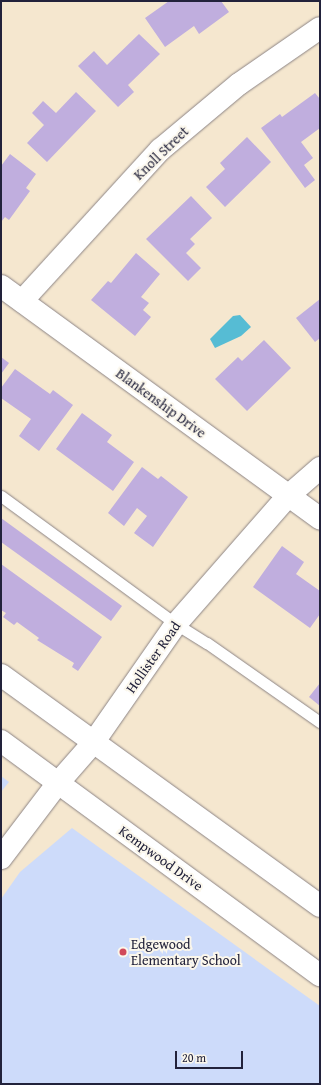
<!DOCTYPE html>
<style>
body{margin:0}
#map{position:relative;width:321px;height:1085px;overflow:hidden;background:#f5e7cf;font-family:"Gentium Book Plus",serif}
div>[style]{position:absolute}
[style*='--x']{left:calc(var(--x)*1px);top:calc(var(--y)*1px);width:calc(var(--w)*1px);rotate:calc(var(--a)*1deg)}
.built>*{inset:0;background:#cddbfa}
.water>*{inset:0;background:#56bcd4}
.building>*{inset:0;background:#c0aede}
.roads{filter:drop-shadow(0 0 1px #8c8485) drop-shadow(0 0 1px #8c8485)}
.lane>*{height:11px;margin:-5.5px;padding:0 5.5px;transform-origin:5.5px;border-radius:5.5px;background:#fff}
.street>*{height:22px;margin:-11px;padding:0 11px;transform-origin:11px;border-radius:11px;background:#fff}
.secondary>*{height:22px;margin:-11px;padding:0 11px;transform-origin:11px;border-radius:11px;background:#fff}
.dots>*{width:11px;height:11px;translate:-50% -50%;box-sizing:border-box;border:2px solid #fbf7ec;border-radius:50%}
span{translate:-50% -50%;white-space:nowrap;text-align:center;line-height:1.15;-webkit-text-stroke:4px #fbf7ec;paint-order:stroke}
.street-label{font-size:14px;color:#22223b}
.poi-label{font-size:14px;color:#22223b}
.left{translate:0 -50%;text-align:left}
.frame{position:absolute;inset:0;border:2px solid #22223b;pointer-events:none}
.scale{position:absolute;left:175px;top:1051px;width:68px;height:18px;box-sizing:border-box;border:2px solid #22223b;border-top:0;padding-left:5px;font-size:12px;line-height:14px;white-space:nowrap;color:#22223b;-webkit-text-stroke:3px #fbf7ec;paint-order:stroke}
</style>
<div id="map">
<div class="built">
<div style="clip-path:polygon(1px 776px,9px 782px,1px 792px)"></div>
<div style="clip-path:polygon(72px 828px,320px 1006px,320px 1084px,1px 1084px,1px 899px,20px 872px)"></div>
</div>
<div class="water">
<div style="clip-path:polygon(240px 315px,251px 327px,241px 336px,215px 348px,210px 339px,233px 316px)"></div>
</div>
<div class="building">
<div style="clip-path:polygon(169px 1px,221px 1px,229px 12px,199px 34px,194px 26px,165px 47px,145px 18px)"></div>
<div style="clip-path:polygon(139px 34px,160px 54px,128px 85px,134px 92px,118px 107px,78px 66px,94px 51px,107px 65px)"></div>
<div style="clip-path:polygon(76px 92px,96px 111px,47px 162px,27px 143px,44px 125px,32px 113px,43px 101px,56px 113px)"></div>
<div style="clip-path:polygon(315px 93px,320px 99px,320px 128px,301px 142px,313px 158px,304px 165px,315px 180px,305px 188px,261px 128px,280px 114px,282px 117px)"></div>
<div style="clip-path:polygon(247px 137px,271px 162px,225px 207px,206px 187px,225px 169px,220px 163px)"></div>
<div style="clip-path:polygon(10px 154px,36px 174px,26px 188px,30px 191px,9px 220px,5px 217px,1px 222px,1px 166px)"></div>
<div style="clip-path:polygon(191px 196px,212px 218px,190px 239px,195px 244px,186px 253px,201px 268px,188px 281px,146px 239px)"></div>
<div style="clip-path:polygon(136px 253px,160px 274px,141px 297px,149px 303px,143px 310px,151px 317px,135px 336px,91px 300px,108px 281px,111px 283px)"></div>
<div style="clip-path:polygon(320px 299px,320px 338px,315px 342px,296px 318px)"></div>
<div style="clip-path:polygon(264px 340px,291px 368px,247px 411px,215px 379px,238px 357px,242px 361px)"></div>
<div style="clip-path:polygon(1px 357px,9px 363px,1px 374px)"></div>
<div style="clip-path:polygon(15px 369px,50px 394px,53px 390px,73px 405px,39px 451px,19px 436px,31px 419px,1px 398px,1px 388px)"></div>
<div style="clip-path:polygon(82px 413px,112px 435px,107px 442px,134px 462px,113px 491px,56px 449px)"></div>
<div style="clip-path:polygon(142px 467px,158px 479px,161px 476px,188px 497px,153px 547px,134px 533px,147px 516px,137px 508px,124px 526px,108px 513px)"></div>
<div style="clip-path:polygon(1px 518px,122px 606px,111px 621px,1px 542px)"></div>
<div style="clip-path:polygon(282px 546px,304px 562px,296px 574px,320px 591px,320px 614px,310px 628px,253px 587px)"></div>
<div style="clip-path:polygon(1px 564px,102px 637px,78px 671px,72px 667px,74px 663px,37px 640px,39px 638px,17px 622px,14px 625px,3px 617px,6px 613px,1px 610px)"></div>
<div style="clip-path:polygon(320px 683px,320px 706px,309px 697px)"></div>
</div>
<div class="roads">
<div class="lane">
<div style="--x:1;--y:496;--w:217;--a:36.2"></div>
<div style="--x:176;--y:624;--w:36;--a:32"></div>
<div style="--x:207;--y:643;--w:138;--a:35"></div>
</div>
<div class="street">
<div style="--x:1;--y:286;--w:395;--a:36.1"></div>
<div style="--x:22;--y:301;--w:205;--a:-47.6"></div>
<div style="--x:160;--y:150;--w:103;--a:-39.9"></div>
<div style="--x:239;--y:84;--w:98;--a:-34.7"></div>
</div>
<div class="secondary">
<div style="--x:1;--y:675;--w:394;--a:35.9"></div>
<div style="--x:1;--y:741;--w:396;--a:36.3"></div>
<div style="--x:1;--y:858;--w:94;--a:-52.8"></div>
<div style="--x:58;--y:783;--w:53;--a:-48.8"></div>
<div style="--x:93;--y:743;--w:145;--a:-55.1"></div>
<div style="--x:176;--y:624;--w:170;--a:-48.8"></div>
<div style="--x:288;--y:496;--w:43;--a:-41.2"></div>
</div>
</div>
<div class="dots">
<div style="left:123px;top:952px;background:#d1495b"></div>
</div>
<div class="street-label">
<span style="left:161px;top:153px;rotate:-44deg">Knoll Street</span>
<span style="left:161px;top:403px;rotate:36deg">Blankenship Drive</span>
<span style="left:153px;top:657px;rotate:-55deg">Hollister Road</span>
<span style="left:161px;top:858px;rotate:36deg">Kempwood Drive</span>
</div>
<div class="poi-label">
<span class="left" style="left:131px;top:952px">Edgewood<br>Elementary School</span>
</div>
<div class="frame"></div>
<div class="scale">20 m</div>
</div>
